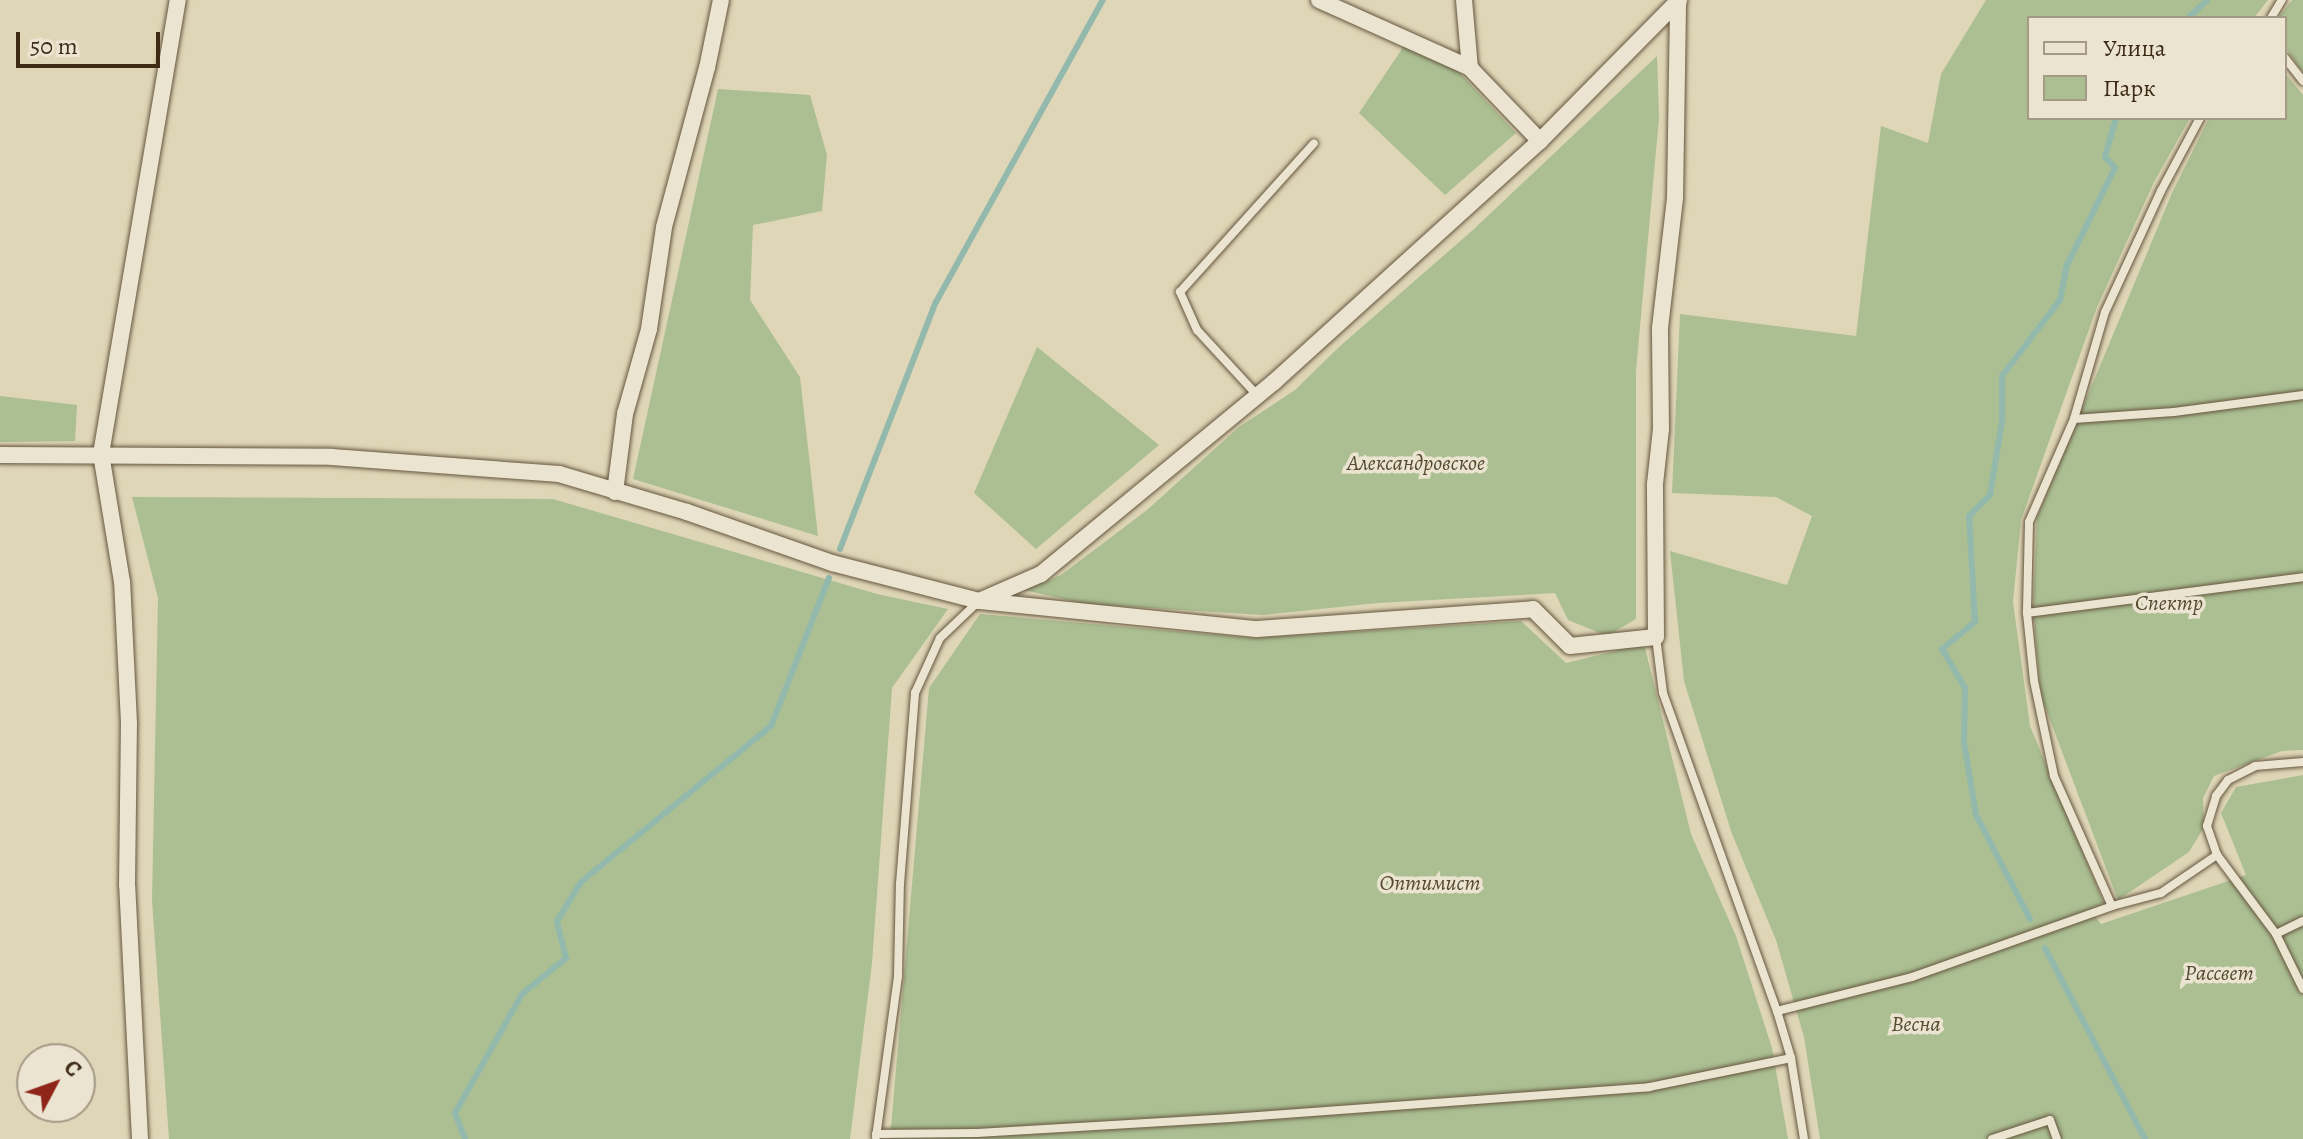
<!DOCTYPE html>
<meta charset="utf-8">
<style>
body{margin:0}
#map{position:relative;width:2303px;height:1139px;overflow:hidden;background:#dfd6b7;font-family:Alegreya,serif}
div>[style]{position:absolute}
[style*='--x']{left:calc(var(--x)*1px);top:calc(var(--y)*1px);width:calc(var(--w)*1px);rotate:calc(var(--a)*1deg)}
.green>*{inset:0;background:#abbf93}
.stream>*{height:6px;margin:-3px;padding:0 3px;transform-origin:3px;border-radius:3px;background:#93b9ad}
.roads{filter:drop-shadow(0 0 2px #66563e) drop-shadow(0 0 2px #66563e)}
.service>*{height:8px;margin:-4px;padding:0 4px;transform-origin:4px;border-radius:4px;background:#eae4d0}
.minor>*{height:16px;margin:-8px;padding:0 8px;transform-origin:8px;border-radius:8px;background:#eae4d0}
span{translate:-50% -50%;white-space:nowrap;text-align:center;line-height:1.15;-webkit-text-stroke:7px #eae4d0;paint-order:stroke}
.park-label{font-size:22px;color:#54492f;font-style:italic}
.legend{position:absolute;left:2027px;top:16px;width:260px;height:104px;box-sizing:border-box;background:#eae4d0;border:2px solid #a59a86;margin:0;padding:10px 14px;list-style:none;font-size:24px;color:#3e2b16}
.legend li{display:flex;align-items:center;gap:16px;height:40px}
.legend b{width:40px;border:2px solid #a59a86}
.north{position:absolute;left:16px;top:1043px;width:80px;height:80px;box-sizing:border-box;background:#eae4d0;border:2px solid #a59a86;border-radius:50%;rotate:49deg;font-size:22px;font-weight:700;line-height:32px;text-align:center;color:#3e2b16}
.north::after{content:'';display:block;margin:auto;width:28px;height:36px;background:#8f2418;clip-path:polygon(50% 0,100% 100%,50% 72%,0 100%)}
.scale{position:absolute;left:16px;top:32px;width:144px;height:36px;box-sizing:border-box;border:4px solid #3e2b16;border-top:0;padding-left:10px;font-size:24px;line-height:28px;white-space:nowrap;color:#3e2b16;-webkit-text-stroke:6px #eae4d0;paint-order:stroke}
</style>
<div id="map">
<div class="green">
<div style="clip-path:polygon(1986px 0,2268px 0,2254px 18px,2029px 18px,2029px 118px,2190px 118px,2154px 182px,2097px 307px,2021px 520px,2013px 602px,2030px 726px,2104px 903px,2091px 911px,2101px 924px,2246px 875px,2221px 813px,2236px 787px,2303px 775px,2303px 1139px,1820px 1139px,1804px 1037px,1776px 940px,1732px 834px,1684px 681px,1670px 551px,1787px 585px,1812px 516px,1776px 497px,1672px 493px,1680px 314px,1856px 336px,1881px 126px,1928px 143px,1941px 74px)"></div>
<div style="clip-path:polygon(2292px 0,2303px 0,2303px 72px,2285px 48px,2285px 18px,2278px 18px)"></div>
<div style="clip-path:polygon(1404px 46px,1456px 69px,1516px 133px,1445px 195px,1359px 113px)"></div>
<div style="clip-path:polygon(1657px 56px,1659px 118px,1636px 371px,1636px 619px,1607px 636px,1568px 620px,1555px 593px,1378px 603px,1263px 615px,1085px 604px,1024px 590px,1061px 575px,1147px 510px,1239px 427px,1295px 390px,1339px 347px,1474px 229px)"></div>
<div style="clip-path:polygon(2285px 73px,2303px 95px,2303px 750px,2282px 751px,2214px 776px,2203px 798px,2204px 827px,2189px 852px,2118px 900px,2041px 696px,2033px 609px,2037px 517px,2172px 193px,2209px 118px,2285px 118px)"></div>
<div style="clip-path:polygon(718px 89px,810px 95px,827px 155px,822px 211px,753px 225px,750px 300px,800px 377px,818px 536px,633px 479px)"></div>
<div style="clip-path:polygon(1037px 347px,1159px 445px,1036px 549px,974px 493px)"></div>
<div style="clip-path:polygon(0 396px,77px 405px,75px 441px,0 442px)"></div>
<div style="clip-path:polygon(132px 497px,553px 499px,877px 594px,948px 609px,892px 688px,872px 963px,850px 1139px,169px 1139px,152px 900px,158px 598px)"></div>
<div style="clip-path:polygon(980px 614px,1253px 638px,1521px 621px,1566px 663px,1644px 644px,1691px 834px,1736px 936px,1772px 1048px,1788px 1139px,890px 1139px,929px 688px)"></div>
</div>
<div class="stream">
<div style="--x:2188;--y:18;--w:26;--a:-43"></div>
<div style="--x:840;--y:549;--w:265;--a:-68.8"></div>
<div style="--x:936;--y:302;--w:345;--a:-61.1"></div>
<div style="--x:2030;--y:919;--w:117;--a:-117.4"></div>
<div style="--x:1976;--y:815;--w:74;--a:-99.3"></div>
<div style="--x:1964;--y:742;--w:54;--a:-88.9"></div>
<div style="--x:1965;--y:688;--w:45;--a:-120.5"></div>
<div style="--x:1942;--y:649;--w:43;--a:-39.3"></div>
<div style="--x:1975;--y:622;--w:106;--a:-93.2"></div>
<div style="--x:1969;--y:516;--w:30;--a:-45"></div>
<div style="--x:1990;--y:495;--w:74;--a:-80.7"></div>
<div style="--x:2002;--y:422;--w:46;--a:-90"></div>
<div style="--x:2002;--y:376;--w:96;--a:-52.7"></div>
<div style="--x:2060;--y:300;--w:36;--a:-79"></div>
<div style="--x:2067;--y:265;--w:108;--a:-63.7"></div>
<div style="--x:2115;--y:168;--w:15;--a:-132"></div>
<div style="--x:2105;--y:157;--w:41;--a:-74.2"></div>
<div style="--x:2045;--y:948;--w:216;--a:62.4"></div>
<div style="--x:465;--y:1139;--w:28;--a:-111"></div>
<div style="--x:455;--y:1113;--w:137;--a:-60.6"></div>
<div style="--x:522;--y:994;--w:57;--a:-39.3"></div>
<div style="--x:566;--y:958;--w:38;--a:-104"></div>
<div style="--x:557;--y:921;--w:46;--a:-58.4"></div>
<div style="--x:581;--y:882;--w:246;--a:-39.4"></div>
<div style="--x:771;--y:726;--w:159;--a:-68.6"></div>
</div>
<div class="roads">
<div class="service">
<div style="--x:2271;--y:18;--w:21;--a:-59"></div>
<div style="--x:2285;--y:58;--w:29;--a:52"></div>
<div style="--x:2200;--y:118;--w:83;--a:118.1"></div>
<div style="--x:2161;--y:191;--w:133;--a:114.8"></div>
<div style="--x:2105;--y:312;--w:111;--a:106.2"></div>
<div style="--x:2074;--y:419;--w:112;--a:113.6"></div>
<div style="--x:2029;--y:522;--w:91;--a:91.3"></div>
<div style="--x:2027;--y:613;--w:278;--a:-7.4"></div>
<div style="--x:1257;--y:395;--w:88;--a:-132.7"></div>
<div style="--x:1197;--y:330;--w:42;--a:-114.1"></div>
<div style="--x:1180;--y:292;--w:200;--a:-48"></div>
<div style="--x:2074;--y:419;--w:100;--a:-4"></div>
<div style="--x:2174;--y:412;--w:130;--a:-7.5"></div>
<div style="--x:2027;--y:613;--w:68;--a:84.1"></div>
<div style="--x:2034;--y:681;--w:97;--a:78.1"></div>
<div style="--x:2054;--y:776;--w:142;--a:66"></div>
<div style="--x:1656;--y:637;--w:56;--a:82.9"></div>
<div style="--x:1663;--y:693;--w:338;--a:70.3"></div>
<div style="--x:1777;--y:1011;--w:139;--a:-14.1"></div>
<div style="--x:1912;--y:977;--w:212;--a:-19.5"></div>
<div style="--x:2112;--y:906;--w:51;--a:-14.9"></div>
<div style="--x:2161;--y:893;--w:68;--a:-34.2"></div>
<div style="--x:2217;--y:855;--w:99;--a:53.2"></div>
<div style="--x:2276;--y:934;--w:61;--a:63.9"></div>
<div style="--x:2217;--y:855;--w:31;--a:-109"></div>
<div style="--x:2207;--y:826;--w:31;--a:-73"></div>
<div style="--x:2216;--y:796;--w:20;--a:-53"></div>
<div style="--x:2228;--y:780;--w:30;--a:-27"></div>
<div style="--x:2255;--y:766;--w:48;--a:-4.8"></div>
<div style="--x:2276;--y:934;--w:30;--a:-26"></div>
<div style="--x:1777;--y:1011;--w:49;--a:73.4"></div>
<div style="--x:1791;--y:1058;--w:82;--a:80.9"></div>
<div style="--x:876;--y:1134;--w:101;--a:-0.6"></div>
<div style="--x:977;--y:1133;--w:254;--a:-3.4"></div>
<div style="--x:1231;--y:1118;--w:419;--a:-4.2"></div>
<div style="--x:1649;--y:1087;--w:145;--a:-11.5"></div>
<div style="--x:876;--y:1137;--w:162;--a:-82.2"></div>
<div style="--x:898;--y:976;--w:92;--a:-88.8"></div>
<div style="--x:900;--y:884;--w:192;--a:-85.5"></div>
<div style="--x:915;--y:693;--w:60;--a:-65.6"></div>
<div style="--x:940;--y:638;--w:52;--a:-43.5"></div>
<div style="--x:1992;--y:1139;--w:61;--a:-18.1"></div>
<div style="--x:2050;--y:1120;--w:20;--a:70"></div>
</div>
<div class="minor">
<div style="--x:1319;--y:0;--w:166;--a:24.2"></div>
<div style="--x:1470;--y:68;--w:101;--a:46.2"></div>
<div style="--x:1464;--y:0;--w:68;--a:85"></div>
<div style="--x:0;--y:455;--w:332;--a:0.3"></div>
<div style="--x:332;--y:457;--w:228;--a:4.3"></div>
<div style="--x:559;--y:474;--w:134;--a:16.5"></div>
<div style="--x:687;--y:512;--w:154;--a:19.4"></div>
<div style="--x:832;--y:563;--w:152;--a:14.5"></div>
<div style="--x:979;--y:601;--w:68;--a:-23.5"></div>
<div style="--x:1041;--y:574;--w:302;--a:-39.5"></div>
<div style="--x:1274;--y:382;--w:359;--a:-42.2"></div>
<div style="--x:1540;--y:141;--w:198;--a:-45.4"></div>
<div style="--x:615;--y:492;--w:79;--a:-82.7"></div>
<div style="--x:625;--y:414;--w:88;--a:-74.2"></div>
<div style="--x:649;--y:329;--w:103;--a:-81.6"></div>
<div style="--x:664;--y:227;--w:165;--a:-74.9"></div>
<div style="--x:707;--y:68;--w:69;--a:-78.4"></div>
<div style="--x:980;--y:601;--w:278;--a:5.8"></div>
<div style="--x:1257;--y:629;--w:277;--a:-4.1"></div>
<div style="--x:1533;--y:609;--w:52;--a:45"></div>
<div style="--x:1570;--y:646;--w:86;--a:-6"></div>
<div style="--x:1656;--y:637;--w:153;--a:-90.4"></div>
<div style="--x:1655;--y:484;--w:55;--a:-83.8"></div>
<div style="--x:1661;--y:429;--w:101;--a:-90.6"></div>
<div style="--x:1660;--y:328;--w:131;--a:-83.4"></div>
<div style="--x:1675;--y:198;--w:196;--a:-89.1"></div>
<div style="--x:140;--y:1139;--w:254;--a:-92.9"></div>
<div style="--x:127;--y:885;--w:162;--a:-89.3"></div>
<div style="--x:129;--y:723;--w:141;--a:-92.8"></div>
<div style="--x:122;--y:582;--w:130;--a:-99.3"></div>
<div style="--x:101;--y:454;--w:460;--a:-80.4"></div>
</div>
</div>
<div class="park-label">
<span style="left:1416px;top:464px">Александровское</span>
<span style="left:2169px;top:604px">Спектр</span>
<span style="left:1430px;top:884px">Оптимист</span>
<span style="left:2219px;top:974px">Рассвет</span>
<span style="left:1916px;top:1025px">Весна</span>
</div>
<ul class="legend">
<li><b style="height:10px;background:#eae4d0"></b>Улица</li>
<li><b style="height:22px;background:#abbf93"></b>Парк</li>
</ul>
<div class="north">С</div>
<div class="scale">50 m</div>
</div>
